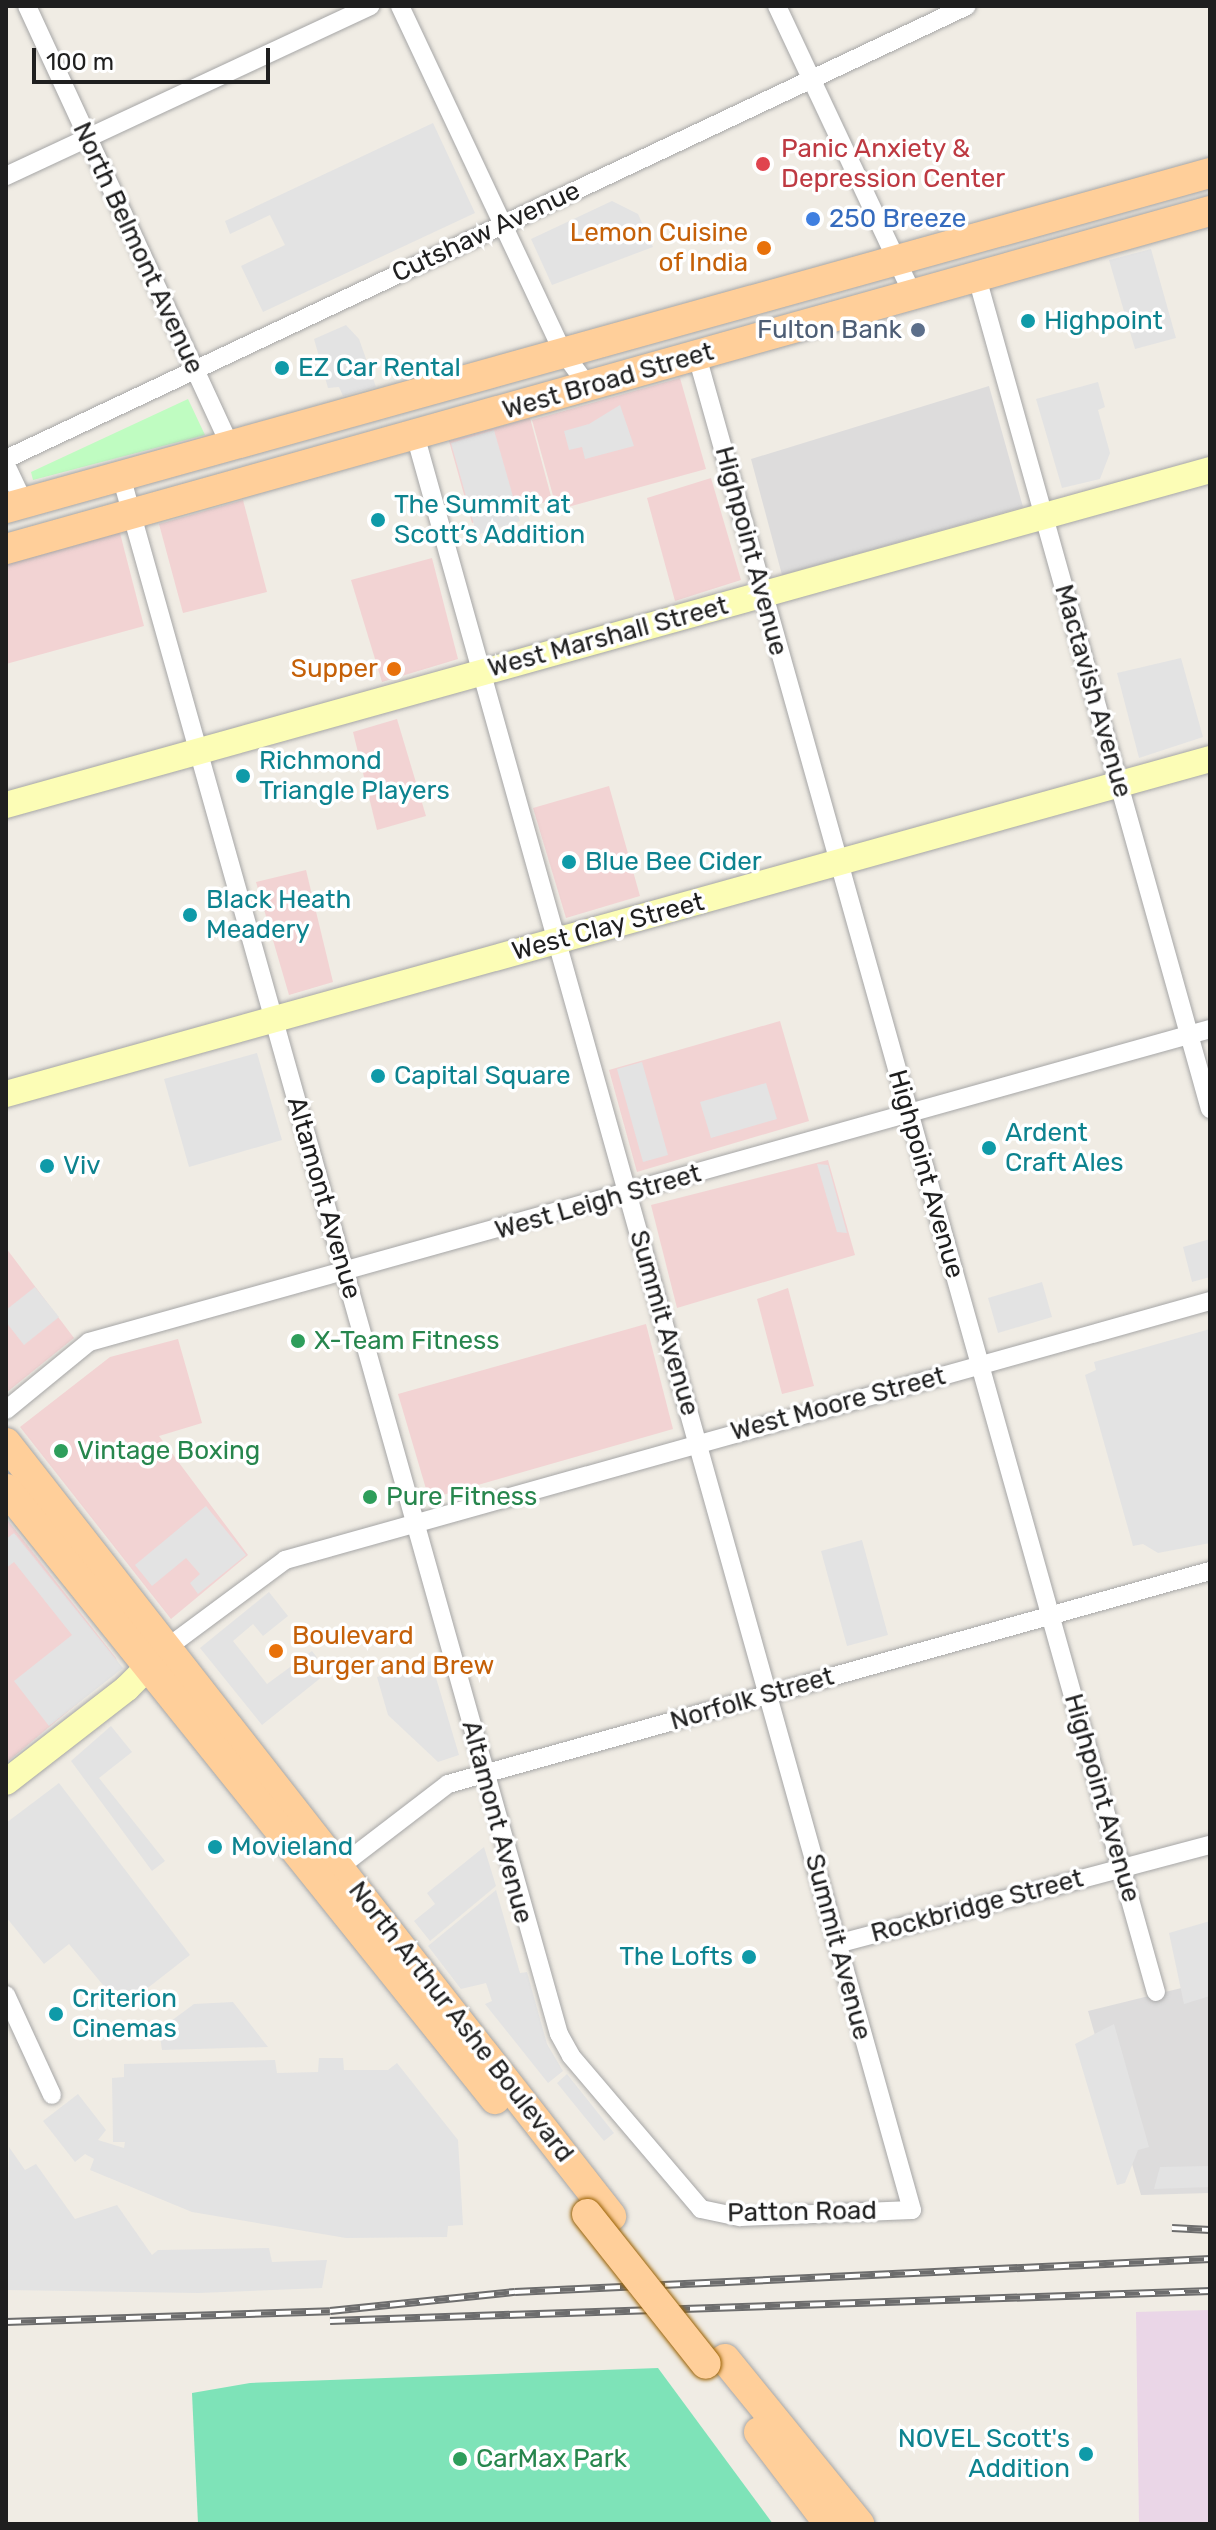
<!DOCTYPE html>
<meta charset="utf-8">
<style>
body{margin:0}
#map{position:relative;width:1216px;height:2530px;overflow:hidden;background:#f0ece4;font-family:Rubik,sans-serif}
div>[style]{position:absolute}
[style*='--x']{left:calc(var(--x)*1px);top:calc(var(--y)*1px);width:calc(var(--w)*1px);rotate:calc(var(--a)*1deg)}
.residential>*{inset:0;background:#dddcdc}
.commercial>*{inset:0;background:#f2d3d3}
.industrial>*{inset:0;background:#ead6e7}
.park>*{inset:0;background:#bffcc1}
.pitch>*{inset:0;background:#7ee3b8}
.parking>*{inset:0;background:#e3e3e3}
.roads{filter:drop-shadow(0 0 2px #a6a6a6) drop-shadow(0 0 2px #a6a6a6)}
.street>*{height:18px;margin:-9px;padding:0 9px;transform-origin:9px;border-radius:9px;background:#fff}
.secondary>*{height:26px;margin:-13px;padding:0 13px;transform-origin:13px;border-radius:13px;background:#fcfdb6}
.primary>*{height:30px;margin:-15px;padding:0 15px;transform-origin:15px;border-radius:15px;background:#ffcf9a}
.rail>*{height:8px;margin-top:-4px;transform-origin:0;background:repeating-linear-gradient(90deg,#fff 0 15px,#6d6d6d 0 30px);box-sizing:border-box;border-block:2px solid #6d6d6d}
.bridges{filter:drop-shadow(0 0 2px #996000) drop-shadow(0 0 2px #996000)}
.primary-bridge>*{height:30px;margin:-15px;padding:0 15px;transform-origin:15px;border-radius:15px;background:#ffcf9a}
.dots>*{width:22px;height:22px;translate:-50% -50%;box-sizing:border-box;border:4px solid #fff;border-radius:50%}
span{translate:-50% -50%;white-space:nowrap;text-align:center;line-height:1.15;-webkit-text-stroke:7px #fff;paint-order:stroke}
.health-label{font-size:26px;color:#be3a42}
.left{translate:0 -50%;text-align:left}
.shop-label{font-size:26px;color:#366cbe}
.street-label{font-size:26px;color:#1f1f1f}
.food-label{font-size:26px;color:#c56008}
.right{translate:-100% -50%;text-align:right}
.culture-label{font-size:26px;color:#0d838f}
.service-label{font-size:26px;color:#4e5e75}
.leisure-label{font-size:26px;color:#27864d}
.frame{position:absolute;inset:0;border:8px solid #1f1f1f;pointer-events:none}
.scale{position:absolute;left:32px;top:48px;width:238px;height:36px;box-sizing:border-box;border:4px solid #1f1f1f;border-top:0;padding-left:10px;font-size:24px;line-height:28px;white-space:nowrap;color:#1f1f1f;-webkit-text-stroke:6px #fff;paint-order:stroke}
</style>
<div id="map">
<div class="residential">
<div style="clip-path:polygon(989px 386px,1023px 507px,782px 575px,751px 459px)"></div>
<div style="clip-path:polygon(1210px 1981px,1210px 2193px,1141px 2195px,1088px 2011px)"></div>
</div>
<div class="commercial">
<div style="clip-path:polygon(680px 378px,706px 469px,557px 510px,532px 420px)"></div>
<div style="clip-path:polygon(530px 418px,552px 500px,472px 523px,449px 441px)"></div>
<div style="clip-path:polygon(711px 478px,741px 580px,675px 601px,647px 498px)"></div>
<div style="clip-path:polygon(243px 500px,267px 592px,183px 613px,159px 524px)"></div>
<div style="clip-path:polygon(116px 532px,120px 533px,144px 626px,6px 664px,6px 562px)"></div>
<div style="clip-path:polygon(432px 558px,458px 659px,382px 682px,351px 580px)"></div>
<div style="clip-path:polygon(397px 719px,426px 816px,377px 830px,353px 732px)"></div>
<div style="clip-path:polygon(609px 786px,640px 896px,566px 918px,533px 808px)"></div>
<div style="clip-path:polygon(306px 870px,333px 982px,289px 995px,256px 882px)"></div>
<div style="clip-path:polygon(780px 1021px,809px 1121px,637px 1172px,609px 1070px)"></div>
<div style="clip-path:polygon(828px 1160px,855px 1255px,677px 1308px,651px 1205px)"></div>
<div style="clip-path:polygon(6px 1248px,74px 1338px,6px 1393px)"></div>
<div style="clip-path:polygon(788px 1288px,814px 1386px,782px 1394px,757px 1299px)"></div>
<div style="clip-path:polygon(646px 1324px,673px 1429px,429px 1499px,398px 1394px)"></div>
<div style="clip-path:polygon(178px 1339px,202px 1423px,159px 1436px,248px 1555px,171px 1619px,20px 1427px,110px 1357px)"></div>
<div style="clip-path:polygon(6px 1518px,116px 1658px,119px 1669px,6px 1763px)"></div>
</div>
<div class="industrial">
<div style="clip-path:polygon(1210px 2310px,1210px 2524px,1139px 2524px,1136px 2312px)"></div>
</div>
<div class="park">
<div style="clip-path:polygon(188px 399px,205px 435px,33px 480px,31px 472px)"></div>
</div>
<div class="pitch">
<div style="clip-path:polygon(658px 2368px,773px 2524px,198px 2524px,192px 2393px,250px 2383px)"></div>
</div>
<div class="parking">
<div style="clip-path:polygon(433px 123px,475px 213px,263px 312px,241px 266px,285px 245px,270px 215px,230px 234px,225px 221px)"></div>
<div style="clip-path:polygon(612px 201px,638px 214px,653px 247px,552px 285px,531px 239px)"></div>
<div style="clip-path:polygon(1151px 249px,1176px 338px,1135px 349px,1109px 260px)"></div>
<div style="clip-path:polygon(346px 325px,359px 339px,376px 387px,343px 396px,339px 387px,328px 388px,314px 339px)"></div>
<div style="clip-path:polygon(1098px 382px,1105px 407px,1098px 410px,1110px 453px,1100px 479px,1062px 488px,1036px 399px)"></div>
<div style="clip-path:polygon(620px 405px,634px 446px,585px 459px,582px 447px,569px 450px,564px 431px,589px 424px)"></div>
<div style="clip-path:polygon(494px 430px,520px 521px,477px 535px,451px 443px)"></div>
<div style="clip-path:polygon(1181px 658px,1203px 737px,1139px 758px,1117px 673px)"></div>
<div style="clip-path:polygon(257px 1053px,282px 1140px,189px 1167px,164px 1079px)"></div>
<div style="clip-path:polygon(642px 1062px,668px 1155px,643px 1162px,617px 1069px)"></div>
<div style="clip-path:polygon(766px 1083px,777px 1119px,711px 1138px,700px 1102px)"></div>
<div style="clip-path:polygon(817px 1164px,828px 1165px,847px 1233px,837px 1232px)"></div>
<div style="clip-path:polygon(1210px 1239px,1210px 1277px,1192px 1282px,1183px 1247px)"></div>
<div style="clip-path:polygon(1042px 1282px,1052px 1317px,998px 1333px,988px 1298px)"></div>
<div style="clip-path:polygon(35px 1287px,59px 1317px,24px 1345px,6px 1322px,6px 1310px)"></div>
<div style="clip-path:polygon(1210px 1329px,1210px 1543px,1158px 1553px,1143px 1544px,1133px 1546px,1085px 1375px,1096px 1370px,1094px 1362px)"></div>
<div style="clip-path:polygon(206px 1506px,246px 1555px,198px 1594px,190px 1583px,200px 1574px,186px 1558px,152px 1586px,135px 1565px)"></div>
<div style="clip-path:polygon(14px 1533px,123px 1668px,49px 1726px,14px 1681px,72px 1635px,14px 1562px,6px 1568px,6px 1539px)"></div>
<div style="clip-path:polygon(862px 1540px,888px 1635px,847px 1646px,821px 1551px)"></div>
<div style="clip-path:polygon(269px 1592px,288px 1616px,263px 1636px,253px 1624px,233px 1641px,267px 1684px,312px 1651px,328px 1672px,262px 1725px,200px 1648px)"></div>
<div style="clip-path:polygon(431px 1661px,459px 1755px,438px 1762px,388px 1715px,377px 1677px)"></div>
<div style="clip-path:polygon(111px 1726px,132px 1752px,99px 1778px,165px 1861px,152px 1871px,71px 1761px)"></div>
<div style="clip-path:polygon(59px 1783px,190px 1955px,122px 2008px,69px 1944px,44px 1964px,6px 1917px,6px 1823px)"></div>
<div style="clip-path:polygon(484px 1847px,496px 1886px,430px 1941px,414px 1921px,435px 1904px,427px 1893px)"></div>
<div style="clip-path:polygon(496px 1890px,520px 1973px,527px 1972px,547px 2044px,563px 2071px,548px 2083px,485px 2004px,492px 2001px,486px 1983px,461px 1989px,428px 1946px)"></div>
<div style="clip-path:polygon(1210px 1921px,1210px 1996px,1184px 2004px,1169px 1933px)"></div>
<div style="clip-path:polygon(233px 2002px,268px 2047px,162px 2050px,159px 2030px,194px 2004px)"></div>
<div style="clip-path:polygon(1114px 2024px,1149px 2147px,1138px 2150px,1125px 2183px,1117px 2185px,1075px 2044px)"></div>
<div style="clip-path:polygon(319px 2058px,343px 2058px,344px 2070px,388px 2070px,397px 2063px,458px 2140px,463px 2225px,448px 2226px,447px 2237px,346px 2238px,192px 2212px,90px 2170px,94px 2159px,85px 2154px,75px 2162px,43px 2121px,78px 2094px,106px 2130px,98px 2140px,124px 2148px,125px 2142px,113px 2142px,112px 2078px,124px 2077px,124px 2064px,275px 2060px,277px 2073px,318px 2072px)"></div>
<div style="clip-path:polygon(567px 2074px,614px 2133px,604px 2141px,557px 2083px)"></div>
<div style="clip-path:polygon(9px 2147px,25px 2170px,36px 2164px,75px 2219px,117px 2205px,152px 2255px,158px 2250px,269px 2248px,272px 2262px,327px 2260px,322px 2288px,198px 2293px,6px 2290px)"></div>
<div style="clip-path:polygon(1210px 2166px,1210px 2187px,1154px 2189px,1160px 2167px)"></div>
</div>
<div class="roads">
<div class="street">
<div style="--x:27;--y:6;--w:485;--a:65.2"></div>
<div style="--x:400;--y:6;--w:382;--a:64.8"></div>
<div style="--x:563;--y:352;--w:42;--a:53.7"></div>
<div style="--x:777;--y:6;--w:319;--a:64.8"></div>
<div style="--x:6;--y:176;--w:402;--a:-25"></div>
<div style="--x:976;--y:274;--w:867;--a:74.35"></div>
<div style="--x:697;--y:356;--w:1699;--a:74.33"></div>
<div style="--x:6;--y:459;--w:1062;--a:-25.24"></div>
<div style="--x:6;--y:465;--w:42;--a:64.7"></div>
<div style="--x:121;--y:476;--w:1618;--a:74.3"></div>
<div style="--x:559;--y:2034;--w:25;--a:61"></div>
<div style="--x:571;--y:2056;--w:201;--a:49.6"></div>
<div style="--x:701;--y:2209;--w:40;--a:12"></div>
<div style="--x:740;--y:2217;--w:172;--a:-2.3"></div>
<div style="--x:912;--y:2210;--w:1843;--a:-105.64"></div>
<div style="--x:6;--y:1410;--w:107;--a:-39.3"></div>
<div style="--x:89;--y:1342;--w:1164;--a:-15.6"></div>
<div style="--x:168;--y:1647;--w:146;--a:-36.6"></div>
<div style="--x:285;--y:1560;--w:961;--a:-15.64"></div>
<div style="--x:332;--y:1873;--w:146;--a:-37.5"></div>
<div style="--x:448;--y:1784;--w:791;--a:-15.62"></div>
<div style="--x:837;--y:1944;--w:386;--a:-14.9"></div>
<div style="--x:6;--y:1995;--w:110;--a:65.3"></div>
</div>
<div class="secondary">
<div style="--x:6;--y:805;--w:1250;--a:-15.55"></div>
<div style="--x:6;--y:1094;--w:1250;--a:-15.55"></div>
<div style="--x:6;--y:1782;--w:153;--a:-37.8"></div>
<div style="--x:127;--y:1688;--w:49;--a:-45"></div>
</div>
<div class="primary">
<div style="--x:6;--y:508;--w:1250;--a:-15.55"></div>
<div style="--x:6;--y:549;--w:1251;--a:-15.68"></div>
<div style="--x:6;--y:1443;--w:982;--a:51.95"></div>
<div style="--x:6;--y:1489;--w:782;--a:51.28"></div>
<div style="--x:725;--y:2359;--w:213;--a:50.9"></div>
<div style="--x:759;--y:2432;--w:116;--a:52.7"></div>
</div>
</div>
<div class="rail">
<div style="--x:1172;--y:2228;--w:38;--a:3"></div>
<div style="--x:330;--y:2321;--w:881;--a:-1.95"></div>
<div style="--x:6;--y:2322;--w:324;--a:-1.9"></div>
<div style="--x:330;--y:2311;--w:186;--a:-5.9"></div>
<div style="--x:515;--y:2292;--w:696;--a:-2.72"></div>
</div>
<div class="bridges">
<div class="primary-bridge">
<div style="--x:587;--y:2214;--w:191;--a:51.6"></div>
</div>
</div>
<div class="dots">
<div style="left:763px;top:164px;background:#e0444e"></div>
<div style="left:813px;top:219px;background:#3f7fe0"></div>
<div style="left:764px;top:248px;background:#e8710a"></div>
<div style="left:1028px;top:321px;background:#0f9aa8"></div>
<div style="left:918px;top:330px;background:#5c6f8a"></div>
<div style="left:282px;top:368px;background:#0f9aa8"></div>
<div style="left:378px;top:520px;background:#0f9aa8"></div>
<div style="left:394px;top:669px;background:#e8710a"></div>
<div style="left:243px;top:776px;background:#0f9aa8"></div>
<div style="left:569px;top:862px;background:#0f9aa8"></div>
<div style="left:190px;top:915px;background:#0f9aa8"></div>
<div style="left:378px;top:1076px;background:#0f9aa8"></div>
<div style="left:989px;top:1148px;background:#0f9aa8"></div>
<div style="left:47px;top:1166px;background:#0f9aa8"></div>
<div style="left:298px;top:1341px;background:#2e9e5b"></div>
<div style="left:61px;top:1451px;background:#2e9e5b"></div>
<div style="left:370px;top:1497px;background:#2e9e5b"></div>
<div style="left:276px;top:1651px;background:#e8710a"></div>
<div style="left:215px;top:1847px;background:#0f9aa8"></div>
<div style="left:749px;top:1957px;background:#0f9aa8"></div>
<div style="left:56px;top:2014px;background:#0f9aa8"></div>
<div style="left:1086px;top:2454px;background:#0f9aa8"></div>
<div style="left:460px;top:2459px;background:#2e9e5b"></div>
</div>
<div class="health-label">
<span class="left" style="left:781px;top:164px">Panic Anxiety &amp;<br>Depression Center</span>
</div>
<div class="shop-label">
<span class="left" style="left:829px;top:219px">250 Breeze</span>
</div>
<div class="street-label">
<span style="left:486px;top:232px;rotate:-25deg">Cutshaw Avenue</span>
<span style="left:138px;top:248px;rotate:65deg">North Belmont Avenue</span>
<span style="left:608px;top:381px;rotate:-16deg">West Broad Street</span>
<span style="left:751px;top:551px;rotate:75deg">Highpoint Avenue</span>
<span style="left:608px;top:637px;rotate:-15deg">West Marshall Street</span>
<span style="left:1093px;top:691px;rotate:74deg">Mactavish Avenue</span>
<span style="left:608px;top:927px;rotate:-15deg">West Clay Street</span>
<span style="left:926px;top:1174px;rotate:74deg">Highpoint Avenue</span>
<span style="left:324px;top:1198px;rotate:74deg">Altamont Avenue</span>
<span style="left:598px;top:1202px;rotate:-16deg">West Leigh Street</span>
<span style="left:664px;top:1323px;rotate:74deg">Summit Avenue</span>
<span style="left:838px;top:1404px;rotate:-15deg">West Moore Street</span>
<span style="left:752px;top:1699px;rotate:-16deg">Norfolk Street</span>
<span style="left:1102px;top:1798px;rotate:74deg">Highpoint Avenue</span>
<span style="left:497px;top:1822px;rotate:75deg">Altamont Avenue</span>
<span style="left:977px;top:1906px;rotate:-15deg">Rockbridge Street</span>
<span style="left:838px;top:1947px;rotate:75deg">Summit Avenue</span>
<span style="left:461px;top:2022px;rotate:52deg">North Arthur Ashe Boulevard</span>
<span style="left:802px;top:2212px;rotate:-1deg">Patton Road</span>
</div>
<div class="food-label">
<span class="right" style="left:748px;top:248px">Lemon Cuisine<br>of India</span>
<span class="right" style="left:378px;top:669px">Supper</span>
<span class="left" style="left:292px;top:1651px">Boulevard<br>Burger and Brew</span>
</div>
<div class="culture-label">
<span class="left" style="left:1044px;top:321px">Highpoint</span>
<span class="left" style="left:298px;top:368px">EZ Car Rental</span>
<span class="left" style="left:394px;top:520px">The Summit at<br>Scott’s Addition</span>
<span class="left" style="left:259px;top:776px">Richmond<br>Triangle Players</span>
<span class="left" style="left:585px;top:862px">Blue Bee Cider</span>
<span class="left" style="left:206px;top:915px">Black Heath<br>Meadery</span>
<span class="left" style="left:394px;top:1076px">Capital Square</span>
<span class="left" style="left:1005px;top:1148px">Ardent<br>Craft Ales</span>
<span class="left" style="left:63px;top:1166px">Viv</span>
<span class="left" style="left:231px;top:1847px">Movieland</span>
<span class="right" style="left:733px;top:1957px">The Lofts</span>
<span class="left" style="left:72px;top:2014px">Criterion<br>Cinemas</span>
<span class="right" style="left:1070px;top:2454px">NOVEL Scott's<br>Addition</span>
</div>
<div class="service-label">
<span class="right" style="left:902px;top:330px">Fulton Bank</span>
</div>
<div class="leisure-label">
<span class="left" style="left:314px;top:1341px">X-Team Fitness</span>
<span class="left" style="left:77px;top:1451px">Vintage Boxing</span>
<span class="left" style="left:386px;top:1497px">Pure Fitness</span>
<span class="left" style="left:476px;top:2459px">CarMax Park</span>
</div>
<div class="frame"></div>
<div class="scale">100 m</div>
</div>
